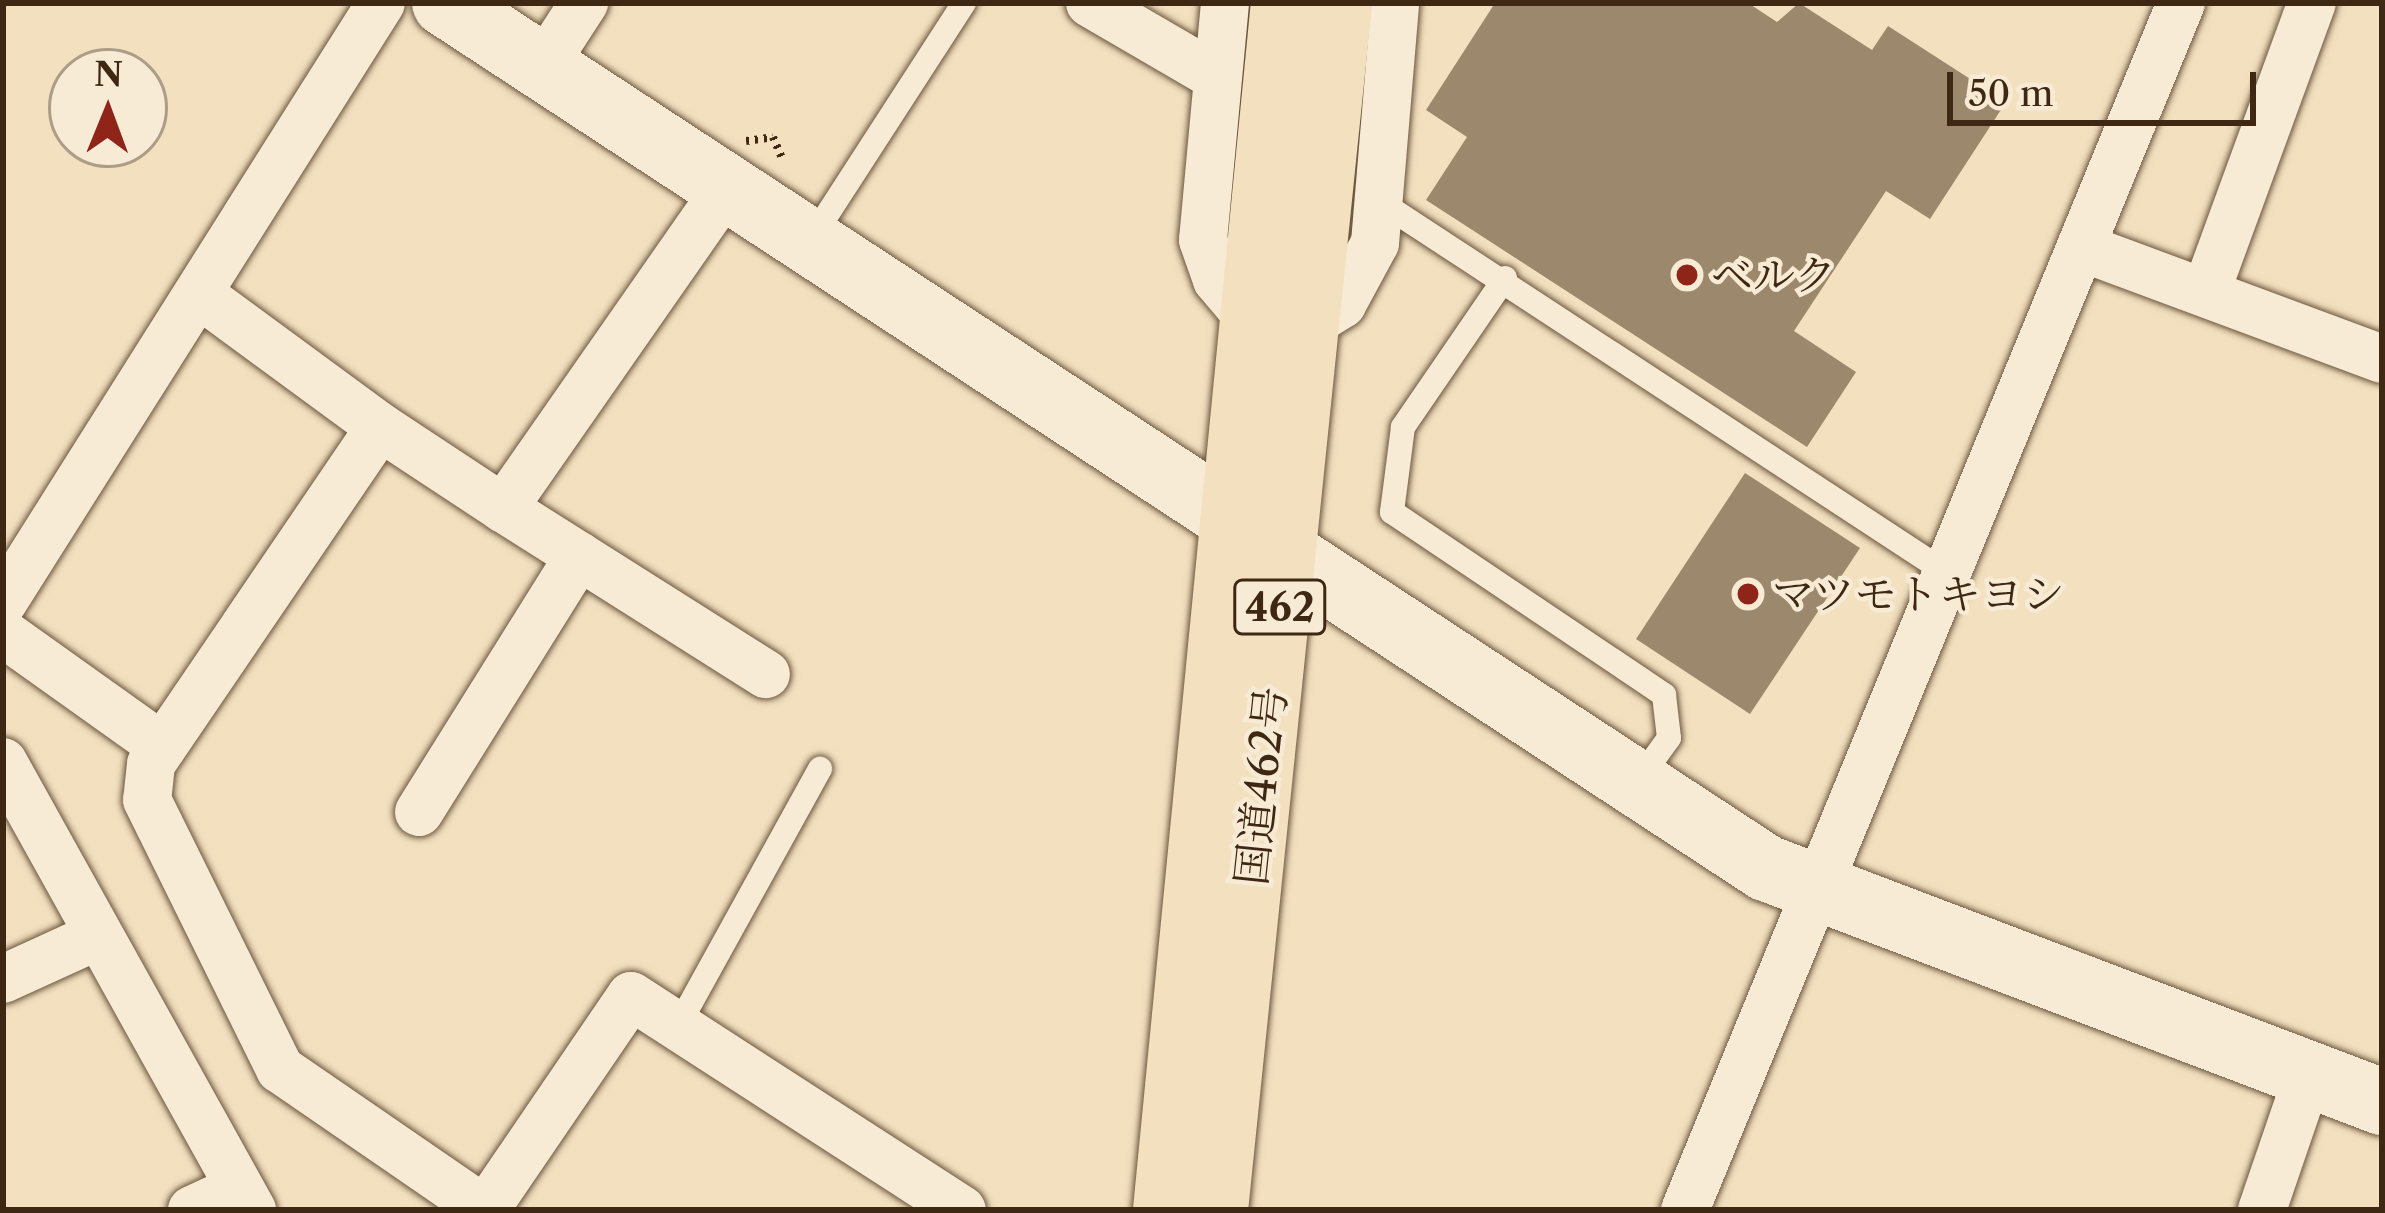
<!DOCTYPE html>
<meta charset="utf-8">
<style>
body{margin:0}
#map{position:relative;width:2385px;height:1213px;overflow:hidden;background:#f2e0bf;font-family:"Libre Caslon Text","Noto Serif JP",serif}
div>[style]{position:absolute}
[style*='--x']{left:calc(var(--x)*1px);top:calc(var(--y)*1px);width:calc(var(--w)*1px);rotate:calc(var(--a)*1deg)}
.building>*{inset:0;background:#9c886c}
.path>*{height:8px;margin-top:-4px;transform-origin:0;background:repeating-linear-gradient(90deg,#3f2813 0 3px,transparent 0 9px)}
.roads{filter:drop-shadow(0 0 3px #6c563e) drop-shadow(0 0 3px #6c563e)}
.lane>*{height:24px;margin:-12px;padding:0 12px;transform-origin:12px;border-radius:12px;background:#f7ebd5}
.street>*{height:48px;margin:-24px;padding:0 24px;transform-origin:24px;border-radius:24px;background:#f7ebd5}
.secondary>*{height:66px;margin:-33px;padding:0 33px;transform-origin:33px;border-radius:33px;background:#f7ebd5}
.highway>*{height:66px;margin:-33px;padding:0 33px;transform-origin:33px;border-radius:33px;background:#f2e0bf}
.dots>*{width:33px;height:33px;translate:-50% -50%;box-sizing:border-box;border:6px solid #f7ebd5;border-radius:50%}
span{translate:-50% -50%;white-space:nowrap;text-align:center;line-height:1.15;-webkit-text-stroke:9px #f7ebd5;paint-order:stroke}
.shield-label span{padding:3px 9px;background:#f7ebd5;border:3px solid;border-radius:9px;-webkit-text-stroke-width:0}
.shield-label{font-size:39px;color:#3f2813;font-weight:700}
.poi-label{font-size:42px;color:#3f2813}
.left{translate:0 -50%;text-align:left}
.street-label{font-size:42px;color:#3f2813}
.frame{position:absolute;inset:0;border:6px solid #3f2813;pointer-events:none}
.north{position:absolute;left:48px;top:48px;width:120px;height:120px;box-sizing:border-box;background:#f7ebd5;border:3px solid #ad9d87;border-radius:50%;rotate:1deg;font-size:33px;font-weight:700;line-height:48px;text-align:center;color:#3f2813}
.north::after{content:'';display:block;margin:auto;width:42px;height:54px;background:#8f2418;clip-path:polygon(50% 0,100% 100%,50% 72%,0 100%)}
.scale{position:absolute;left:1947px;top:72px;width:309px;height:54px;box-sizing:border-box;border:6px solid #3f2813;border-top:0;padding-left:15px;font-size:36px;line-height:42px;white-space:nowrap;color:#3f2813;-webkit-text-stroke:9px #f7ebd5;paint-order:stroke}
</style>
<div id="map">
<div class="building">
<div style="clip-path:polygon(1495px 3px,1748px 3px,1777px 22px,1799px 3px,1872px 50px,1888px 26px,2006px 102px,1930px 219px,1886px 191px,1794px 331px,1856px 372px,1807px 447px,1426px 200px,1467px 137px,1426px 110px)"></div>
<div style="clip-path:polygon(1745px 473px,1860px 548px,1750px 714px,1636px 639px)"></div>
</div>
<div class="path">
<div style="--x:746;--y:141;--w:27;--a:-8"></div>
<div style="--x:773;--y:137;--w:26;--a:67"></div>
</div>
<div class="roads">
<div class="lane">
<div style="--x:1379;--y:201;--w:683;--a:33.22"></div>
<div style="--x:812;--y:238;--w:280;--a:-57.1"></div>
<div style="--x:1505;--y:278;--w:181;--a:124.4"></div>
<div style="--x:1403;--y:427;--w:86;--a:97.4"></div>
<div style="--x:1392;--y:512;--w:328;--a:33.9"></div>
<div style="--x:1664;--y:695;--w:43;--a:83.4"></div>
<div style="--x:1669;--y:738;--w:54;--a:126"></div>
<div style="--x:678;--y:1026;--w:294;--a:-61.1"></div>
</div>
<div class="street">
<div style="--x:1090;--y:3;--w:147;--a:30.2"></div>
<div style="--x:1225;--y:3;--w:238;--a:95.3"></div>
<div style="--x:1203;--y:240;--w:42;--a:70.7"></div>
<div style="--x:1217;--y:280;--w:52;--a:49.6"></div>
<div style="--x:545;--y:63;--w:72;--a:-57"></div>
<div style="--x:728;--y:186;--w:393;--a:124.9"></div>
<div style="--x:503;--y:508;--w:147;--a:-146.6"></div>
<div style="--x:380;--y:427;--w:407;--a:124.2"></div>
<div style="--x:151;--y:764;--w:36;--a:96"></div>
<div style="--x:147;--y:800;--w:300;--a:63.7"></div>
<div style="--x:280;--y:1069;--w:249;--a:34.5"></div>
<div style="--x:485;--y:1210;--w:259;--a:-55.7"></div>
<div style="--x:631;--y:996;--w:394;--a:32.9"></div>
<div style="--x:2081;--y:247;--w:321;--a:20.4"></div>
<div style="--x:2206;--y:292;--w:308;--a:-69.9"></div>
<div style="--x:199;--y:294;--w:225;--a:36.3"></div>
<div style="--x:1310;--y:324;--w:38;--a:-32"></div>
<div style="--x:1342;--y:304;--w:69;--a:-61.6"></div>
<div style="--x:1375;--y:243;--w:241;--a:-85.2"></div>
<div style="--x:503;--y:508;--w:311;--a:32.3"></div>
<div style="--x:3;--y:602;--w:708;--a:-57.75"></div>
<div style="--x:3;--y:633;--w:196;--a:35.5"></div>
<div style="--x:3;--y:762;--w:513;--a:60.93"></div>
<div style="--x:419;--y:812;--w:302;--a:-58"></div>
<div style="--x:3;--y:979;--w:99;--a:-24.5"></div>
<div style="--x:192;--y:1210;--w:50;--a:-25"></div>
<div style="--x:1685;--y:1210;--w:1305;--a:-67.66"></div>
<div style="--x:2262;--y:1210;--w:142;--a:-71.1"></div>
</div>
<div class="secondary">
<div style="--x:445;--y:3;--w:1579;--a:33.22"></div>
<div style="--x:1766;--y:868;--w:659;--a:20.8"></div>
</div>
<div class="highway">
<div style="--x:1166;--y:1210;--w:1213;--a:-84.42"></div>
<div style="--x:1215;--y:1210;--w:1213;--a:-84.13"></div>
</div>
</div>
<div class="dots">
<div style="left:1687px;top:275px;background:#8f2418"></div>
<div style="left:1748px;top:594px;background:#8f2418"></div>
</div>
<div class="shield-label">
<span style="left:1280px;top:607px">462</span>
</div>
<div class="poi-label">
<span class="left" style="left:1711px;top:275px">ベルク</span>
<span class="left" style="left:1772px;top:594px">マツモトキヨシ</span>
</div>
<div class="street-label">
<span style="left:1261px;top:786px;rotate:-84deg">国道462号</span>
</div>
<div class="frame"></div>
<div class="north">N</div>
<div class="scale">50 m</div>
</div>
